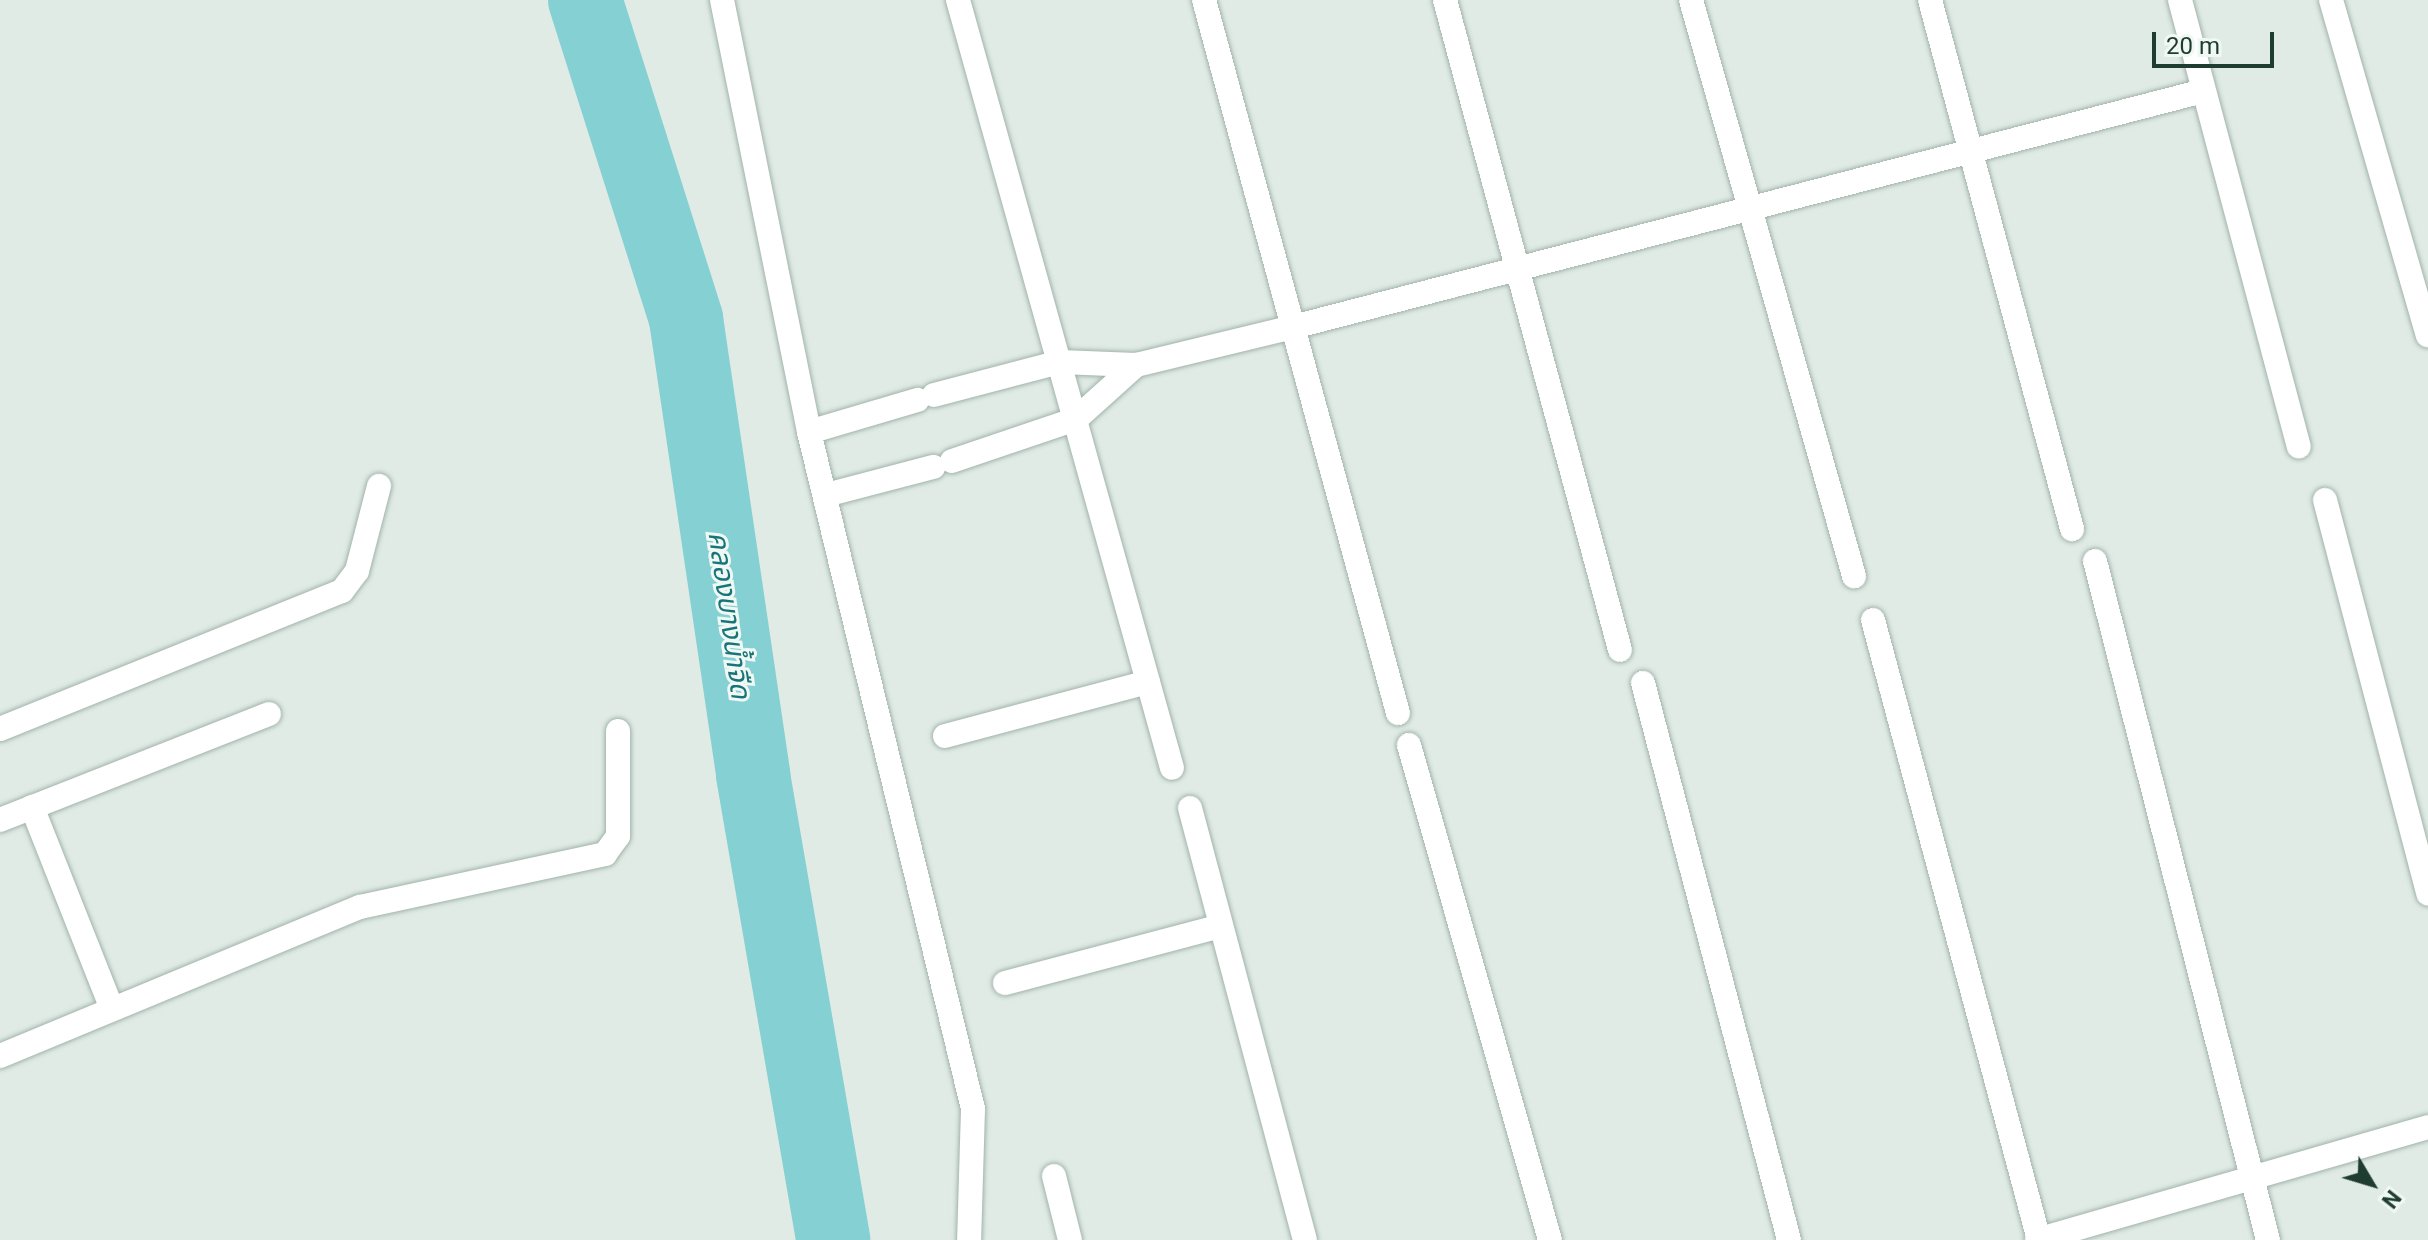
<!DOCTYPE html>
<meta charset="utf-8">
<style>
body{margin:0}
#map{position:relative;width:2428px;height:1240px;overflow:hidden;background:#dfebe4;font-family:Roboto,"Noto Sans Thai",sans-serif}
div>[style]{position:absolute}
[style*='--x']{left:calc(var(--x)*1px);top:calc(var(--y)*1px);width:calc(var(--w)*1px);rotate:calc(var(--a)*1deg)}
.river>*{height:74px;margin:-37px;padding:0 37px;transform-origin:37px;border-radius:37px;background:#84d0d3}
.roads{filter:drop-shadow(0 0 2px #a2b3ab) drop-shadow(0 0 2px #a2b3ab)}
.service>*{height:24px;margin:-12px;padding:0 12px;transform-origin:12px;border-radius:12px;background:#fff}
.minor>*{height:24px;margin:-12px;padding:0 12px;transform-origin:12px;border-radius:12px;background:#fff}
span{translate:-50% -50%;white-space:nowrap;text-align:center;line-height:1.15;-webkit-text-stroke:6px #eff8f3;paint-order:stroke}
.water-label{font-size:28px;color:#17747a;font-style:italic}
.north{position:absolute;left:2332px;top:1144px;width:80px;height:80px;-webkit-text-stroke:6px #eff8f3;paint-order:stroke;rotate:128deg;font-size:22px;font-weight:700;line-height:32px;text-align:center;color:#1f3c31}
.north::after{content:'';display:block;margin:auto;width:28px;height:36px;background:#1f3c31;clip-path:polygon(50% 0,100% 100%,50% 72%,0 100%)}
.scale{position:absolute;left:2152px;top:32px;width:122px;height:36px;box-sizing:border-box;border:4px solid #1f3c31;border-top:0;padding-left:10px;font-size:24px;line-height:28px;white-space:nowrap;color:#1f3c31;-webkit-text-stroke:6px #eff8f3;paint-order:stroke}
</style>
<div id="map">
<div class="river">
<div style="--x:585;--y:0;--w:335;--a:72.4"></div>
<div style="--x:686;--y:319;--w:461;--a:81.6"></div>
<div style="--x:753;--y:775;--w:472;--a:80.2"></div>
</div>
<div class="roads">
<div class="service">
<div style="--x:2331;--y:0;--w:349;--a:73.9"></div>
<div style="--x:0;--y:729;--w:369;--a:-22"></div>
<div style="--x:342;--y:591;--w:25;--a:-53"></div>
<div style="--x:357;--y:571;--w:88;--a:-75.5"></div>
<div style="--x:32;--y:807;--w:217;--a:68.4"></div>
<div style="--x:0;--y:820;--w:289;--a:-21.5"></div>
<div style="--x:0;--y:1056;--w:390;--a:-22.5"></div>
<div style="--x:360;--y:907;--w:251;--a:-12.2"></div>
<div style="--x:605;--y:854;--w:22;--a:-54"></div>
<div style="--x:618;--y:836;--w:105;--a:-90"></div>
</div>
<div class="minor">
<div style="--x:722;--y:0;--w:441;--a:78.6"></div>
<div style="--x:809;--y:432;--w:697;--a:76.38"></div>
<div style="--x:973;--y:1109;--w:131;--a:91.7"></div>
<div style="--x:958;--y:0;--w:797;--a:74.43"></div>
<div style="--x:1204;--y:0;--w:739;--a:74.78"></div>
<div style="--x:1445;--y:0;--w:673;--a:74.93"></div>
<div style="--x:1691;--y:0;--w:599;--a:74.2"></div>
<div style="--x:1930;--y:0;--w:548;--a:74.97"></div>
<div style="--x:2180;--y:0;--w:462;--a:75.1"></div>
<div style="--x:934;--y:395;--w:130;--a:-14.7"></div>
<div style="--x:1060;--y:362;--w:76;--a:2.3"></div>
<div style="--x:1136;--y:365;--w:166;--a:-13.6"></div>
<div style="--x:1297;--y:326;--w:936;--a:-14.54"></div>
<div style="--x:809;--y:432;--w:113;--a:-16.5"></div>
<div style="--x:952;--y:461;--w:131;--a:-18.7"></div>
<div style="--x:1076;--y:419;--w:81;--a:-42"></div>
<div style="--x:826;--y:495;--w:111;--a:-14.7"></div>
<div style="--x:2325;--y:500;--w:407;--a:75.3"></div>
<div style="--x:2095;--y:561;--w:701;--a:75.71"></div>
<div style="--x:1873;--y:620;--w:642;--a:75.01"></div>
<div style="--x:1643;--y:683;--w:576;--a:75.31"></div>
<div style="--x:945;--y:736;--w:210;--a:-14.9"></div>
<div style="--x:1409;--y:745;--w:515;--a:74.1"></div>
<div style="--x:1190;--y:808;--w:447;--a:75.1"></div>
<div style="--x:1005;--y:983;--w:219;--a:-14.8"></div>
<div style="--x:1054;--y:1176;--w:66;--a:76"></div>
<div style="--x:2037;--y:1240;--w:407;--a:-16.1"></div>
</div>
</div>
<div class="water-label">
<span style="left:729px;top:615px;rotate:82deg">คลองบางน้ำจืด</span>
</div>
<div class="north">N</div>
<div class="scale">20 m</div>
</div>
